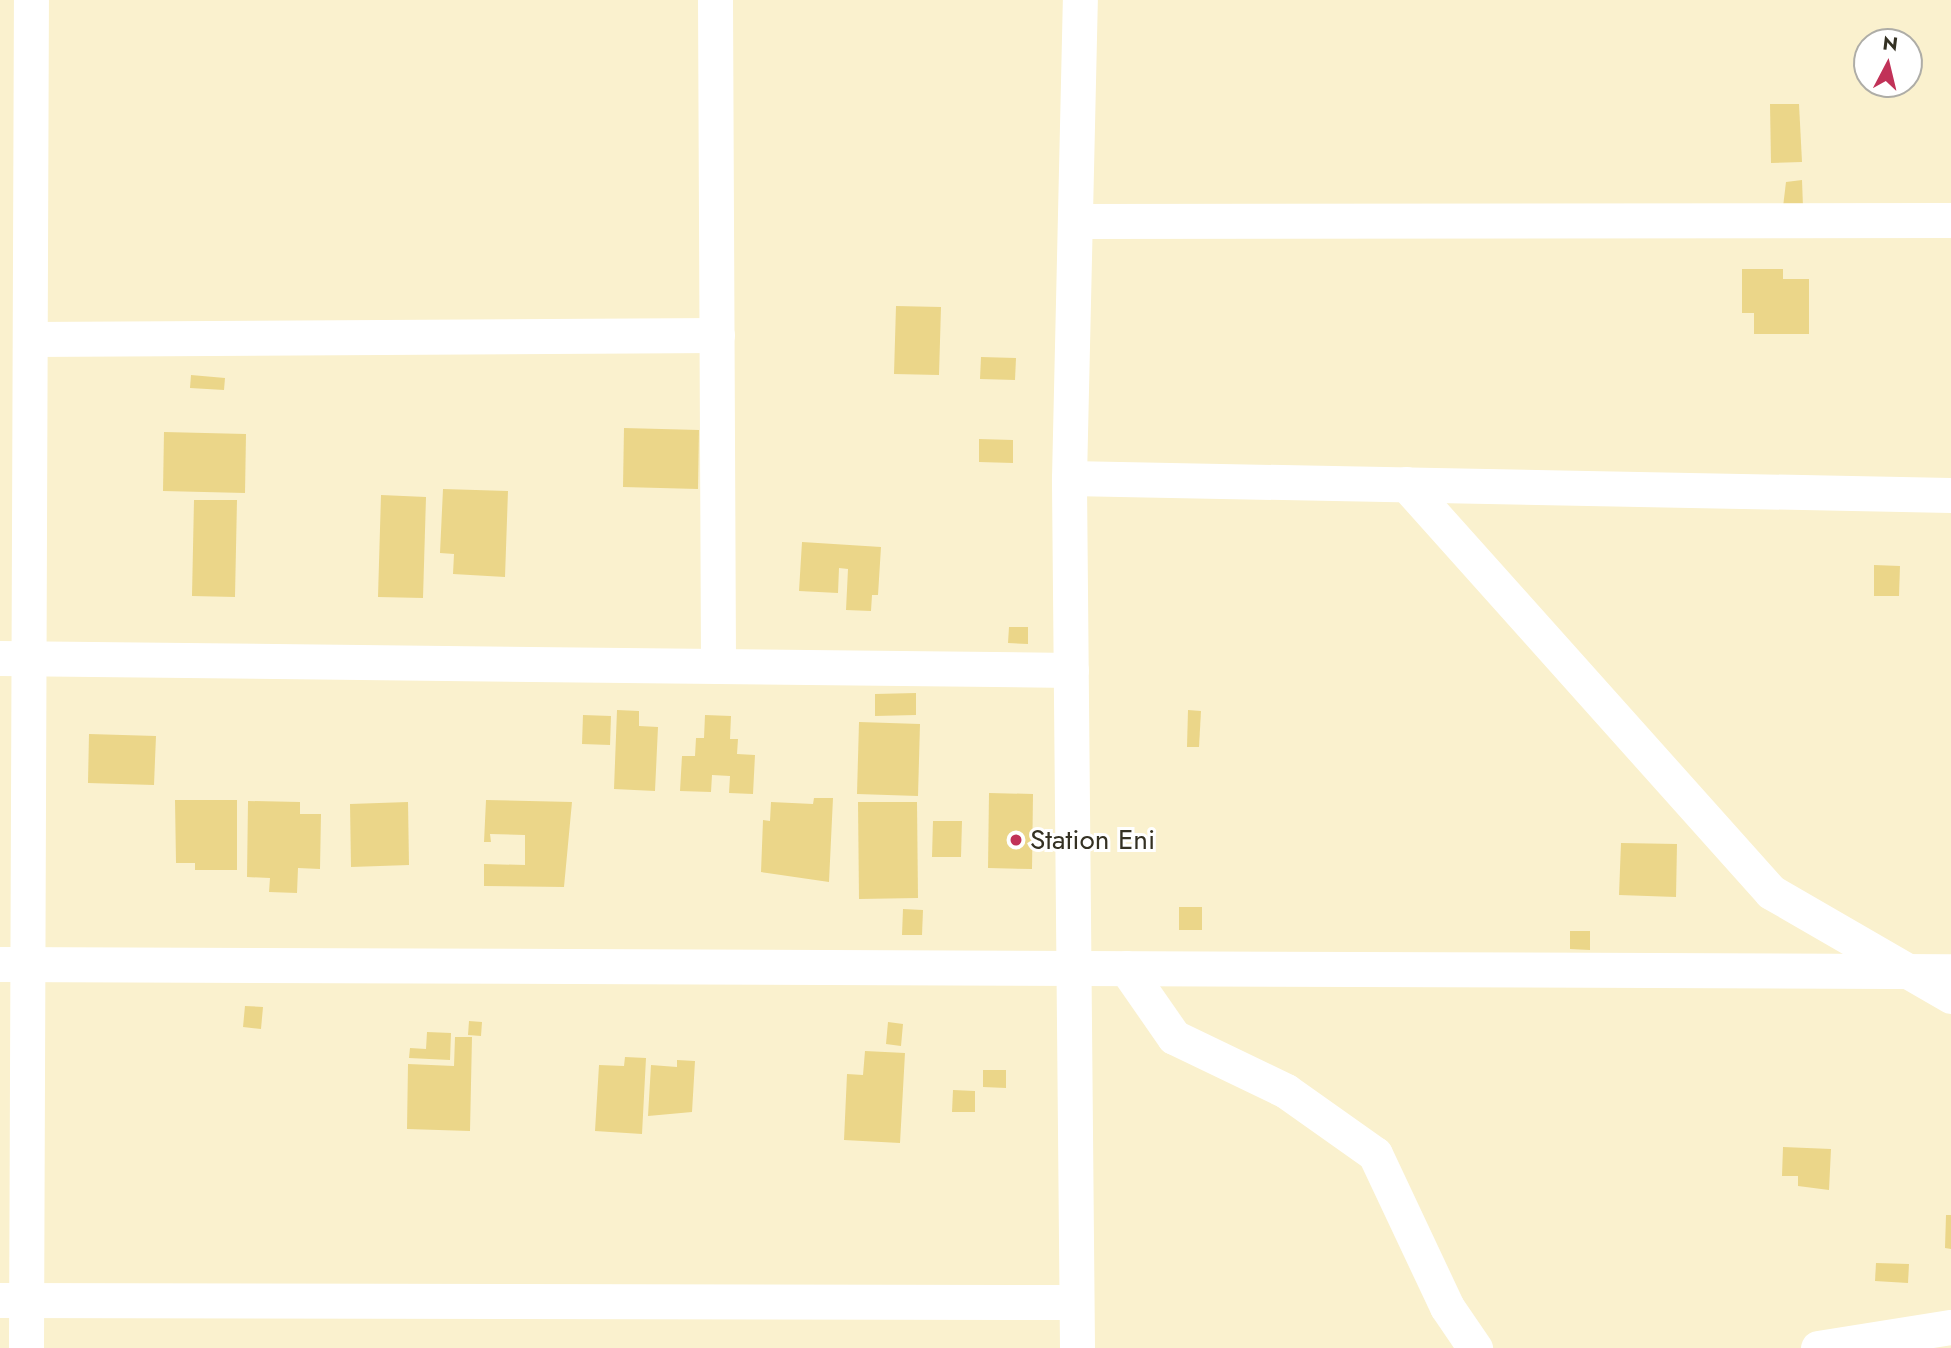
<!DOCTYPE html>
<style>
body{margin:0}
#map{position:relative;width:1951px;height:1348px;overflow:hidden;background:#faf1ce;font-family:Jost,sans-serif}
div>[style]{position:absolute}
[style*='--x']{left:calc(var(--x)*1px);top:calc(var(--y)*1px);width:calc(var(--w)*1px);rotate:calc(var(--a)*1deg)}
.building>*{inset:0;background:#ebd689}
.street>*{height:35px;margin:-17.5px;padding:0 17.5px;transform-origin:17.5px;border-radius:17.5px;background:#fff}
.dots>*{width:19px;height:19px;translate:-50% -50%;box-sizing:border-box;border:4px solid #fff;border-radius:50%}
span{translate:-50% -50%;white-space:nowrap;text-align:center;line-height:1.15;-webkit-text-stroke:6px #fff;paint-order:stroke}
.poi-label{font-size:28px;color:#343123}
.left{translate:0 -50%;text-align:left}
.north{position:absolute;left:1853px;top:28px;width:70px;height:70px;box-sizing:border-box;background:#fff;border:2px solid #aeada7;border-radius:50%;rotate:7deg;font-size:19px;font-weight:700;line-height:28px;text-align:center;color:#343123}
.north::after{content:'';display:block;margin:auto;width:24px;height:32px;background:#c13258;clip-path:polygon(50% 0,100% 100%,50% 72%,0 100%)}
</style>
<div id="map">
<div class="building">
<div style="clip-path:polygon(1770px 104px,1799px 104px,1802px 162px,1771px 163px)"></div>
<div style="clip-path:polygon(1802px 180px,1803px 207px,1783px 207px,1786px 182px)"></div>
<div style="clip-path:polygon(1742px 269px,1783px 269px,1783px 279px,1809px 279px,1809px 334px,1754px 334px,1754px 313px,1742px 313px)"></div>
<div style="clip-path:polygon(896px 306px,941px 307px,939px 375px,894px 374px)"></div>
<div style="clip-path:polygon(981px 357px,1016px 358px,1015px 380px,980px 379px)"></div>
<div style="clip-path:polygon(191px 375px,225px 378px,224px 390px,190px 388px)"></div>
<div style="clip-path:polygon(624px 428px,699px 430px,698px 489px,623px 487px)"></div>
<div style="clip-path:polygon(164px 432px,246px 434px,245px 493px,163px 491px)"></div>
<div style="clip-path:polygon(979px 439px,1013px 440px,1013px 463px,979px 462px)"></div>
<div style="clip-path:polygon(443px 489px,508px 491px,505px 577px,453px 574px,454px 554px,440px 553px)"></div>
<div style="clip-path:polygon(381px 495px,426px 497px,423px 598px,378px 597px)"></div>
<div style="clip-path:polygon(194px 500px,237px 500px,235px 597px,192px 596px)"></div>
<div style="clip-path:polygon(802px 542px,881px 547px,878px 595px,872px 595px,871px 611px,846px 610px,848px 569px,839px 568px,838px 593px,799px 591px)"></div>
<div style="clip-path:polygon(1874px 565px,1900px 566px,1899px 596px,1874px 596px)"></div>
<div style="clip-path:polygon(1009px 627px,1028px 627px,1028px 644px,1008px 643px)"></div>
<div style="clip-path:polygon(916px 693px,916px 715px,875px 716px,875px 694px)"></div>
<div style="clip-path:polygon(617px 710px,639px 711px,639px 726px,658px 727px,655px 791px,614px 789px)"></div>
<div style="clip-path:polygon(1188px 710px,1201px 711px,1199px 747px,1187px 747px)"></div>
<div style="clip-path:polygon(583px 715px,611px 716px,610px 745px,582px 744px)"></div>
<div style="clip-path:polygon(705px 715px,731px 716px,730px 739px,738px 739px,737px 754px,755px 755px,753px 794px,729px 793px,730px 776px,712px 775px,711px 792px,680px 791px,682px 756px,695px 756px,696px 738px,704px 738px)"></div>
<div style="clip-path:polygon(859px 722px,920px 724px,918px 796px,857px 794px)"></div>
<div style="clip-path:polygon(89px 734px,156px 736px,154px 785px,88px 783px)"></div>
<div style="clip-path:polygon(989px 793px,1033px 794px,1032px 869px,988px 868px)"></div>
<div style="clip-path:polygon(814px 798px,833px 798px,829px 882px,761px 872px,763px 820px,770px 821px,771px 802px,813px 804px)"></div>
<div style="clip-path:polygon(175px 800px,237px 800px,237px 870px,195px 870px,195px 863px,176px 863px)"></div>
<div style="clip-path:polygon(486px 800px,572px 802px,564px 887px,484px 886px,484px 864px,525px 865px,525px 835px,490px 834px,491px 842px,484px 842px)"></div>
<div style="clip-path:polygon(248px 801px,300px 802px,300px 814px,321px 814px,320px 869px,298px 868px,297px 893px,269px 892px,270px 878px,247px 877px)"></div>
<div style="clip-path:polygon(408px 802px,409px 865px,351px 867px,350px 804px)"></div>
<div style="clip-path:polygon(858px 802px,917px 802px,918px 898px,859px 899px)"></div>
<div style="clip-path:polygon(933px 821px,962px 821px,961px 857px,932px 857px)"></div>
<div style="clip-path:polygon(1621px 843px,1677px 844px,1676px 897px,1619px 895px)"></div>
<div style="clip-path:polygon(1179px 907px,1202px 907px,1202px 930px,1179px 930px)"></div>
<div style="clip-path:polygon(903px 909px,923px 910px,922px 935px,902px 935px)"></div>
<div style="clip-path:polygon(1570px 931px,1590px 931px,1590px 950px,1570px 949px)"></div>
<div style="clip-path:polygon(245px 1006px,263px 1007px,261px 1029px,243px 1027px)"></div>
<div style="clip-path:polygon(469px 1021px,482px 1022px,481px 1036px,468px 1035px)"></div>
<div style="clip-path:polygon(888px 1022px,903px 1024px,901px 1046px,886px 1044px)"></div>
<div style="clip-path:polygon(427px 1032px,451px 1033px,450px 1060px,409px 1058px,410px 1048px,426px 1049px)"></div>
<div style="clip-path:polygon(455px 1037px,472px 1037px,470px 1131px,407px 1129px,408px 1064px,454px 1066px)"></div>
<div style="clip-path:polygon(865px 1051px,905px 1053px,900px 1143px,844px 1140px,847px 1074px,863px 1075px)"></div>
<div style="clip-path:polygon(625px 1057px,646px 1058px,642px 1134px,595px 1131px,599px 1065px,624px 1066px)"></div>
<div style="clip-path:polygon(677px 1060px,695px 1061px,692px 1112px,648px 1116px,651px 1065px,677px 1067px)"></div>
<div style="clip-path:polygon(983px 1070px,1006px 1070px,1006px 1088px,983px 1087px)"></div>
<div style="clip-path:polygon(953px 1090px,975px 1091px,975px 1112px,952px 1112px)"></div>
<div style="clip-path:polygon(1783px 1147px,1831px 1149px,1829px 1190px,1798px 1186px,1798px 1176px,1782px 1176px)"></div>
<div style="clip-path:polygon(1946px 1215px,1951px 1215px,1951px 1249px,1945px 1248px)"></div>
<div style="clip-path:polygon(1876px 1263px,1909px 1264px,1908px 1283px,1875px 1281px)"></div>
</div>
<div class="street">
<div style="--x:715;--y:0;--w:666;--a:89.74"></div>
<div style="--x:1075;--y:221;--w:876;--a:-0.07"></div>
<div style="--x:31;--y:339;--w:686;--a:-0.33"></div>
<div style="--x:1069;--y:478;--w:882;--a:1.1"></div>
<div style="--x:1406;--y:484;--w:547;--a:48.18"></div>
<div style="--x:1771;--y:892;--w:208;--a:30"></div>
<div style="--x:0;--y:658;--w:1071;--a:0.64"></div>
<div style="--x:0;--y:964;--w:1951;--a:0.21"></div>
<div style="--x:1126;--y:968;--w:84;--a:55.2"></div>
<div style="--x:1174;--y:1037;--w:124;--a:25.7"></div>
<div style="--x:1286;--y:1091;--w:109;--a:35.3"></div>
<div style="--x:1375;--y:1154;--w:169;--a:64.8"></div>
<div style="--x:1447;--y:1307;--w:50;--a:55.7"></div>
<div style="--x:0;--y:1300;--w:1076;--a:0.11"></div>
<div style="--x:26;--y:1348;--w:1348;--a:-89.79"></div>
<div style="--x:1077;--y:1348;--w:870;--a:-90.53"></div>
<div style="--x:1069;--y:478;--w:478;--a:-88.7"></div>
<div style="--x:1818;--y:1348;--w:135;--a:-9"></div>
</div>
<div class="dots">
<div style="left:1016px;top:840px;background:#c13258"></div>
</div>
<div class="poi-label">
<span class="left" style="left:1030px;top:840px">Station Eni</span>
</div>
<div class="north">N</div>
</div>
